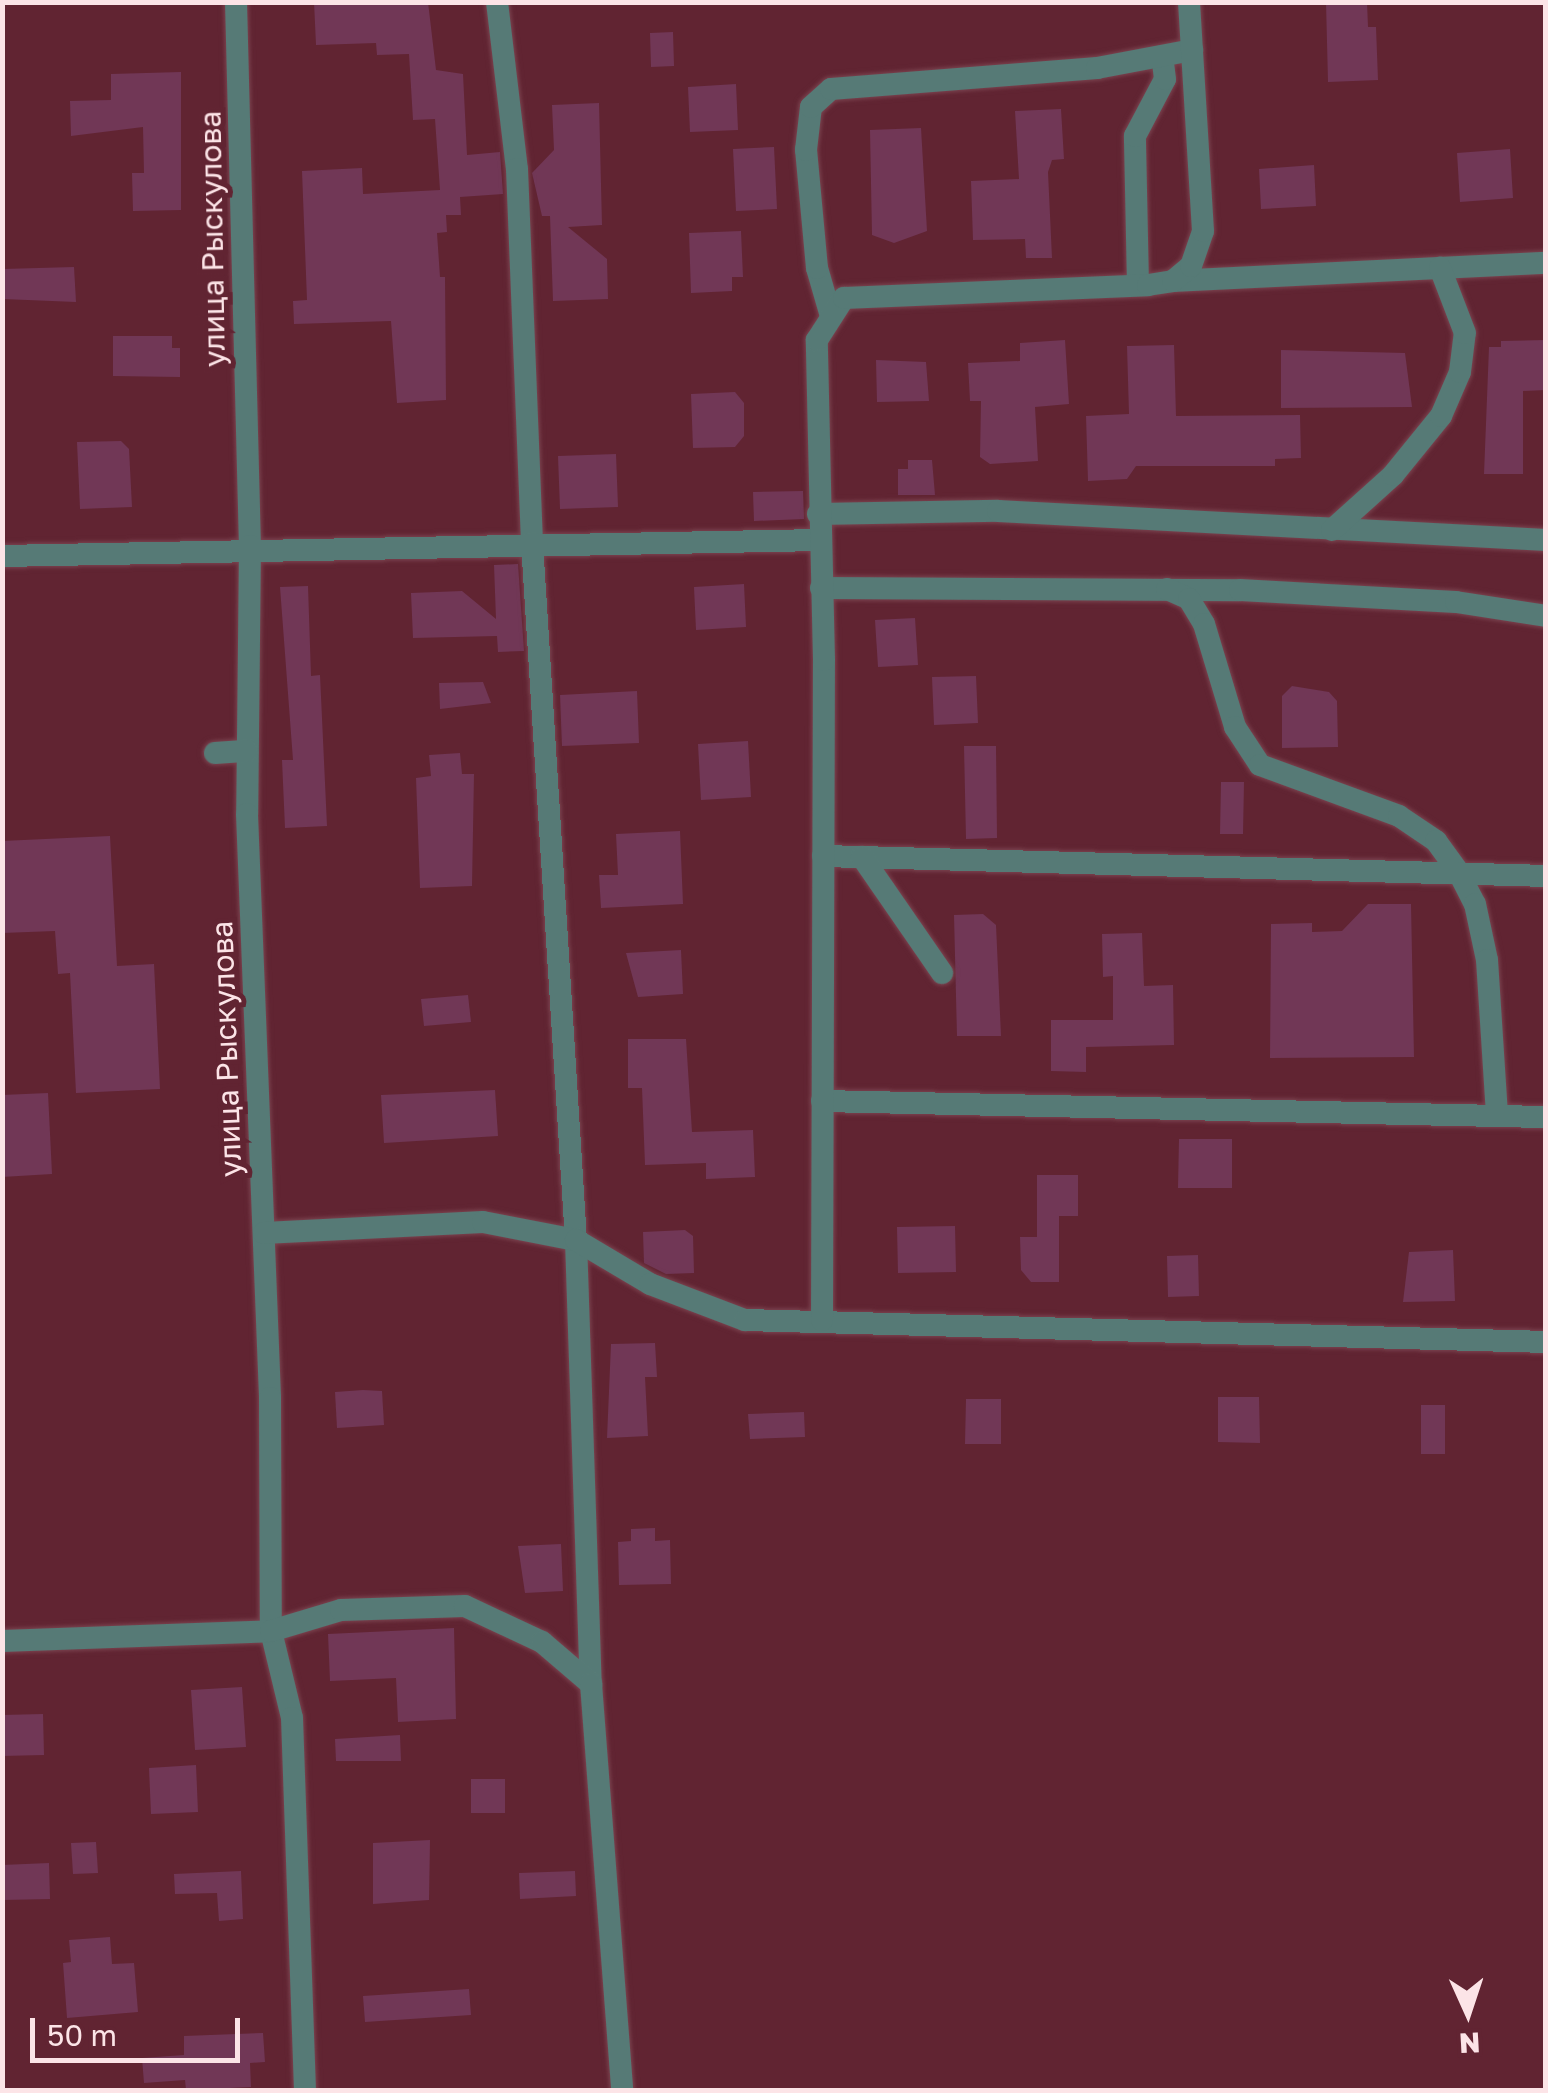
<!DOCTYPE html>
<meta charset="utf-8">
<style>
body{margin:0}
#map{position:relative;width:1548px;height:2093px;overflow:hidden;background:#612432;font-family:"Golos Text",sans-serif}
div>[style]{position:absolute}
[style*='--x']{left:calc(var(--x)*1px);top:calc(var(--y)*1px);width:calc(var(--w)*1px);rotate:calc(var(--a)*1deg)}
.building>*{inset:0;background:#713756}
.roads{filter:drop-shadow(0 0 2px #7a434f) drop-shadow(0 0 2px #7a434f)}
.minor>*{height:22px;margin:-11px;padding:0 11px;transform-origin:11px;border-radius:11px;background:#567a76}
span{translate:-50% -50%;white-space:nowrap;text-align:center;line-height:1.15;-webkit-text-stroke:10px #612432;paint-order:stroke}
.street-label{font-size:30px;color:#fce4e7}
.frame{position:absolute;inset:0;border:5px solid #fce4e7;pointer-events:none}
.north{position:absolute;left:1418px;top:1963px;width:100px;height:100px;-webkit-text-stroke:8px #612432;paint-order:stroke;rotate:177deg;font-size:28px;font-weight:700;line-height:40px;text-align:center;color:#fce4e7}
.north::after{content:'';display:block;margin:auto;width:35px;height:45px;background:#fce4e7;clip-path:polygon(50% 0,100% 100%,50% 72%,0 100%)}
.scale{position:absolute;left:30px;top:2018px;width:210px;height:45px;box-sizing:border-box;border:5px solid #fce4e7;border-top:0;padding-left:12px;font-size:30px;line-height:35px;white-space:nowrap;color:#fce4e7;-webkit-text-stroke:8px #612432;paint-order:stroke}
</style>
<div id="map">
<div class="building">
<div style="clip-path:polygon(314px 2px,428px 2px,436px 70px,463px 74px,467px 155px,500px 152px,503px 194px,460px 197px,461px 215px,446px 215px,447px 232px,437px 233px,440px 277px,445px 277px,446px 400px,397px 403px,391px 321px,294px 324px,293px 301px,307px 300px,302px 171px,362px 168px,363px 194px,440px 190px,435px 119px,413px 120px,409px 54px,377px 55px,376px 43px,316px 45px)"></div>
<div style="clip-path:polygon(1326px 2px,1367px 2px,1368px 27px,1376px 27px,1378px 80px,1328px 82px)"></div>
<div style="clip-path:polygon(673px 32px,674px 66px,651px 67px,650px 33px)"></div>
<div style="clip-path:polygon(181px 72px,181px 210px,133px 211px,132px 173px,144px 173px,143px 127px,71px 136px,70px 101px,111px 100px,111px 74px)"></div>
<div style="clip-path:polygon(736px 84px,738px 130px,690px 132px,688px 87px)"></div>
<div style="clip-path:polygon(599px 103px,602px 225px,568px 227px,607px 259px,608px 299px,553px 301px,550px 216px,542px 216px,532px 173px,554px 150px,552px 105px)"></div>
<div style="clip-path:polygon(1061px 109px,1064px 159px,1052px 160px,1048px 172px,1052px 258px,1026px 258px,1025px 239px,973px 240px,971px 181px,1019px 179px,1015px 111px)"></div>
<div style="clip-path:polygon(921px 128px,927px 231px,894px 243px,872px 235px,870px 130px)"></div>
<div style="clip-path:polygon(774px 147px,777px 209px,736px 211px,733px 149px)"></div>
<div style="clip-path:polygon(1510px 149px,1513px 198px,1460px 202px,1457px 153px)"></div>
<div style="clip-path:polygon(1314px 165px,1316px 206px,1261px 209px,1259px 169px)"></div>
<div style="clip-path:polygon(741px 231px,743px 277px,732px 277px,732px 291px,691px 293px,689px 233px)"></div>
<div style="clip-path:polygon(74px 267px,76px 302px,3px 299px,3px 269px)"></div>
<div style="clip-path:polygon(113px 336px,172px 336px,172px 348px,180px 348px,180px 377px,113px 376px)"></div>
<div style="clip-path:polygon(1065px 340px,1069px 404px,1035px 407px,1038px 461px,990px 464px,980px 457px,981px 401px,970px 401px,968px 363px,1020px 361px,1020px 343px)"></div>
<div style="clip-path:polygon(1546px 340px,1546px 390px,1523px 391px,1523px 474px,1484px 474px,1489px 347px,1501px 347px,1501px 341px)"></div>
<div style="clip-path:polygon(1174px 345px,1176px 416px,1300px 415px,1301px 458px,1275px 459px,1275px 466px,1136px 466px,1127px 479px,1088px 481px,1086px 416px,1129px 414px,1127px 346px)"></div>
<div style="clip-path:polygon(1281px 350px,1405px 353px,1412px 407px,1281px 408px)"></div>
<div style="clip-path:polygon(876px 360px,926px 362px,929px 401px,877px 402px)"></div>
<div style="clip-path:polygon(735px 392px,744px 403px,744px 436px,735px 447px,693px 448px,691px 394px)"></div>
<div style="clip-path:polygon(121px 441px,129px 449px,132px 507px,80px 509px,77px 442px)"></div>
<div style="clip-path:polygon(616px 454px,618px 507px,560px 509px,558px 456px)"></div>
<div style="clip-path:polygon(908px 460px,932px 460px,935px 495px,898px 495px,898px 469px,908px 469px)"></div>
<div style="clip-path:polygon(803px 491px,804px 519px,754px 521px,753px 492px)"></div>
<div style="clip-path:polygon(518px 564px,524px 651px,498px 652px,497px 636px,413px 638px,411px 593px,462px 591px,496px 619px,494px 565px)"></div>
<div style="clip-path:polygon(744px 584px,746px 627px,696px 630px,694px 587px)"></div>
<div style="clip-path:polygon(308px 586px,311px 676px,320px 675px,327px 826px,285px 828px,282px 760px,293px 760px,280px 587px)"></div>
<div style="clip-path:polygon(915px 618px,918px 665px,878px 667px,875px 620px)"></div>
<div style="clip-path:polygon(976px 676px,978px 723px,934px 725px,932px 677px)"></div>
<div style="clip-path:polygon(483px 682px,491px 703px,440px 709px,439px 683px)"></div>
<div style="clip-path:polygon(1292px 686px,1329px 692px,1337px 701px,1338px 747px,1282px 748px,1282px 696px)"></div>
<div style="clip-path:polygon(637px 691px,639px 743px,562px 746px,560px 695px)"></div>
<div style="clip-path:polygon(748px 741px,751px 797px,701px 800px,698px 744px)"></div>
<div style="clip-path:polygon(964px 746px,996px 746px,997px 838px,966px 839px)"></div>
<div style="clip-path:polygon(460px 753px,462px 774px,474px 774px,472px 886px,420px 888px,416px 778px,431px 776px,429px 755px)"></div>
<div style="clip-path:polygon(1221px 782px,1244px 782px,1243px 834px,1220px 834px)"></div>
<div style="clip-path:polygon(680px 831px,683px 904px,601px 908px,599px 875px,618px 875px,616px 834px)"></div>
<div style="clip-path:polygon(110px 836px,117px 966px,154px 964px,160px 1089px,76px 1093px,70px 973px,58px 974px,55px 931px,2px 933px,2px 841px)"></div>
<div style="clip-path:polygon(1368px 904px,1411px 904px,1414px 1057px,1270px 1058px,1271px 924px,1312px 923px,1312px 932px,1342px 931px)"></div>
<div style="clip-path:polygon(983px 914px,996px 925px,1001px 1036px,957px 1036px,954px 915px)"></div>
<div style="clip-path:polygon(1142px 933px,1144px 986px,1173px 985px,1174px 1045px,1086px 1047px,1086px 1072px,1051px 1071px,1051px 1020px,1113px 1020px,1113px 976px,1103px 977px,1102px 934px)"></div>
<div style="clip-path:polygon(681px 950px,683px 994px,638px 997px,626px 953px)"></div>
<div style="clip-path:polygon(468px 995px,471px 1022px,424px 1026px,421px 999px)"></div>
<div style="clip-path:polygon(628px 1039px,686px 1039px,692px 1132px,753px 1130px,755px 1177px,706px 1179px,706px 1163px,645px 1165px,642px 1088px,628px 1088px)"></div>
<div style="clip-path:polygon(495px 1090px,498px 1136px,384px 1143px,381px 1095px)"></div>
<div style="clip-path:polygon(48px 1093px,52px 1174px,2px 1177px,2px 1095px)"></div>
<div style="clip-path:polygon(1179px 1139px,1232px 1139px,1232px 1188px,1178px 1188px)"></div>
<div style="clip-path:polygon(1037px 1175px,1078px 1175px,1078px 1216px,1059px 1216px,1059px 1282px,1031px 1282px,1021px 1270px,1020px 1237px,1037px 1237px)"></div>
<div style="clip-path:polygon(955px 1226px,956px 1272px,898px 1273px,897px 1227px)"></div>
<div style="clip-path:polygon(685px 1230px,693px 1236px,694px 1273px,666px 1274px,644px 1263px,643px 1232px)"></div>
<div style="clip-path:polygon(1453px 1250px,1455px 1301px,1403px 1302px,1409px 1252px)"></div>
<div style="clip-path:polygon(1198px 1255px,1199px 1296px,1168px 1297px,1167px 1256px)"></div>
<div style="clip-path:polygon(655px 1343px,657px 1377px,645px 1377px,648px 1436px,607px 1438px,611px 1344px)"></div>
<div style="clip-path:polygon(363px 1390px,382px 1391px,384px 1425px,337px 1428px,335px 1392px)"></div>
<div style="clip-path:polygon(1218px 1397px,1259px 1397px,1260px 1443px,1218px 1442px)"></div>
<div style="clip-path:polygon(966px 1399px,1001px 1399px,1001px 1444px,965px 1444px)"></div>
<div style="clip-path:polygon(1421px 1405px,1445px 1405px,1445px 1454px,1421px 1454px)"></div>
<div style="clip-path:polygon(804px 1412px,805px 1437px,750px 1439px,748px 1414px)"></div>
<div style="clip-path:polygon(655px 1528px,655px 1541px,670px 1540px,671px 1584px,619px 1585px,618px 1542px,631px 1541px,631px 1529px)"></div>
<div style="clip-path:polygon(561px 1544px,563px 1591px,525px 1593px,518px 1546px)"></div>
<div style="clip-path:polygon(454px 1628px,456px 1719px,398px 1722px,396px 1678px,330px 1681px,328px 1634px)"></div>
<div style="clip-path:polygon(242px 1687px,246px 1747px,195px 1750px,191px 1690px)"></div>
<div style="clip-path:polygon(43px 1714px,44px 1755px,2px 1756px,2px 1715px)"></div>
<div style="clip-path:polygon(400px 1735px,401px 1761px,336px 1761px,335px 1739px)"></div>
<div style="clip-path:polygon(196px 1765px,198px 1812px,151px 1814px,149px 1768px)"></div>
<div style="clip-path:polygon(471px 1779px,505px 1779px,505px 1813px,471px 1813px)"></div>
<div style="clip-path:polygon(430px 1840px,429px 1900px,373px 1904px,373px 1843px)"></div>
<div style="clip-path:polygon(96px 1842px,98px 1873px,73px 1874px,71px 1843px)"></div>
<div style="clip-path:polygon(49px 1863px,50px 1899px,2px 1900px,2px 1865px)"></div>
<div style="clip-path:polygon(241px 1871px,243px 1919px,219px 1921px,217px 1893px,175px 1894px,174px 1874px)"></div>
<div style="clip-path:polygon(575px 1871px,576px 1896px,520px 1899px,519px 1873px)"></div>
<div style="clip-path:polygon(110px 1937px,112px 1964px,134px 1963px,138px 2012px,67px 2018px,63px 1963px,71px 1962px,69px 1940px)"></div>
<div style="clip-path:polygon(469px 1989px,471px 2015px,365px 2022px,363px 1996px)"></div>
<div style="clip-path:polygon(263px 2033px,265px 2062px,250px 2063px,251px 2087px,186px 2090px,185px 2080px,144px 2083px,142px 2058px,184px 2055px,184px 2036px)"></div>
</div>
<div class="roads">
<div class="minor">
<div style="--x:236;--y:2;--w:544;--a:88.53"></div>
<div style="--x:250;--y:546;--w:268;--a:90.6"></div>
<div style="--x:247;--y:814;--w:584;--a:87.74"></div>
<div style="--x:270;--y:1398;--w:233;--a:89.8"></div>
<div style="--x:271;--y:1631;--w:89;--a:76.4"></div>
<div style="--x:292;--y:1718;--w:372;--a:88"></div>
<div style="--x:497;--y:2;--w:168;--a:83.2"></div>
<div style="--x:517;--y:169;--w:374;--a:87.7"></div>
<div style="--x:532;--y:543;--w:698;--a:86.39"></div>
<div style="--x:576;--y:1240;--w:444;--a:88.1"></div>
<div style="--x:1173;--y:281;--w:373;--a:-2.8"></div>
<div style="--x:1138;--y:285;--w:149;--a:-91.2"></div>
<div style="--x:1135;--y:136;--w:64;--a:-62.2"></div>
<div style="--x:1165;--y:79;--w:23;--a:-97"></div>
<div style="--x:830;--y:313;--w:47;--a:-106.1"></div>
<div style="--x:817;--y:268;--w:119;--a:-95.3"></div>
<div style="--x:806;--y:150;--w:43;--a:-83.4"></div>
<div style="--x:811;--y:107;--w:27;--a:-42"></div>
<div style="--x:831;--y:89;--w:267;--a:-4.5"></div>
<div style="--x:1097;--y:68;--w:97;--a:-10.7"></div>
<div style="--x:818;--y:514;--w:180;--a:-1"></div>
<div style="--x:998;--y:511;--w:549;--a:3.03"></div>
<div style="--x:1332;--y:530;--w:82;--a:-42"></div>
<div style="--x:1393;--y:475;--w:76;--a:-50.9"></div>
<div style="--x:1441;--y:416;--w:48;--a:-66.6"></div>
<div style="--x:1460;--y:372;--w:39;--a:-83"></div>
<div style="--x:1465;--y:333;--w:70;--a:-111"></div>
<div style="--x:2;--y:556;--w:816;--a:-1.12"></div>
<div style="--x:821;--y:588;--w:419;--a:0.3"></div>
<div style="--x:1240;--y:590;--w:216;--a:3.2"></div>
<div style="--x:1456;--y:602;--w:91;--a:8.8"></div>
<div style="--x:1167;--y:589;--w:24;--a:24"></div>
<div style="--x:1189;--y:599;--w:29;--a:59"></div>
<div style="--x:1204;--y:624;--w:108;--a:73.2"></div>
<div style="--x:1235;--y:727;--w:45;--a:56.7"></div>
<div style="--x:1260;--y:765;--w:148;--a:20.1"></div>
<div style="--x:1399;--y:816;--w:45;--a:34"></div>
<div style="--x:1436;--y:841;--w:39;--a:54"></div>
<div style="--x:1459;--y:873;--w:35;--a:63"></div>
<div style="--x:1475;--y:904;--w:57;--a:77.9"></div>
<div style="--x:1487;--y:960;--w:156;--a:86.3"></div>
<div style="--x:215;--y:753;--w:32;--a:-4"></div>
<div style="--x:823;--y:856;--w:723;--a:1.58"></div>
<div style="--x:862;--y:857;--w:141;--a:55.4"></div>
<div style="--x:822;--y:1101;--w:724;--a:1.27"></div>
<div style="--x:264;--y:1233;--w:219;--a:-2.9"></div>
<div style="--x:483;--y:1222;--w:95;--a:11"></div>
<div style="--x:576;--y:1240;--w:86;--a:30.7"></div>
<div style="--x:650;--y:1284;--w:102;--a:20.8"></div>
<div style="--x:745;--y:1320;--w:801;--a:1.57"></div>
<div style="--x:822;--y:1320;--w:660;--a:-89.83"></div>
<div style="--x:824;--y:660;--w:320;--a:-91.3"></div>
<div style="--x:817;--y:340;--w:50;--a:-57.3"></div>
<div style="--x:844;--y:298;--w:304;--a:-2.4"></div>
<div style="--x:1148;--y:285;--w:25;--a:-9"></div>
<div style="--x:1173;--y:281;--w:23;--a:-40"></div>
<div style="--x:1191;--y:266;--w:37;--a:-71"></div>
<div style="--x:1203;--y:231;--w:229;--a:-93.5"></div>
<div style="--x:2;--y:1641;--w:269;--a:-2.1"></div>
<div style="--x:271;--y:1631;--w:73;--a:-16.7"></div>
<div style="--x:341;--y:1610;--w:124;--a:-1.8"></div>
<div style="--x:465;--y:1606;--w:85;--a:25.1"></div>
<div style="--x:542;--y:1642;--w:65;--a:40.6"></div>
<div style="--x:591;--y:1684;--w:407;--a:85.6"></div>
</div>
</div>
<div class="street-label">
<span style="left:212px;top:239px;rotate:-91deg">улица Рыскулова</span>
<span style="left:226px;top:1049px;rotate:-92deg">улица Рыскулова</span>
</div>
<div class="frame"></div>
<div class="north">N</div>
<div class="scale">50 m</div>
</div>
